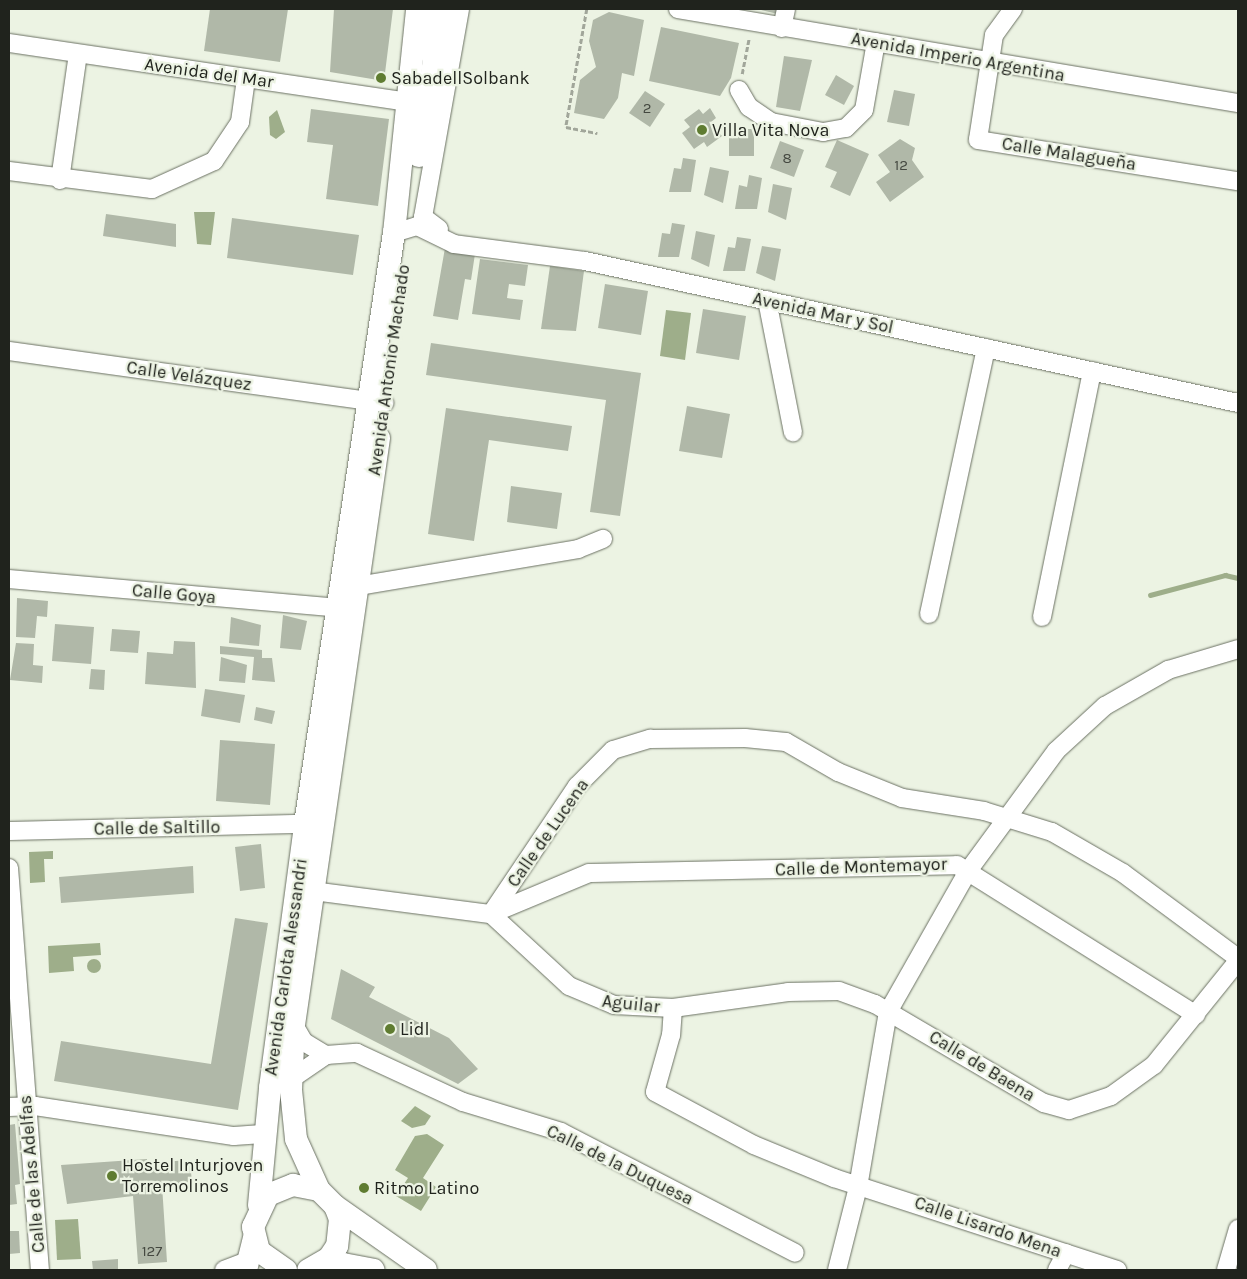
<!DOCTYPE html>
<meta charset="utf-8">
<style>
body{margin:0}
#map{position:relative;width:1247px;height:1279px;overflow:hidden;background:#ecf3e3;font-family:Karla,sans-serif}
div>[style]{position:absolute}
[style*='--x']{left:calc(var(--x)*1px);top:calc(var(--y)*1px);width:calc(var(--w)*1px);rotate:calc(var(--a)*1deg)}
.water>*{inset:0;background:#9eae8a}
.round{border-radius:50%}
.stream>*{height:4.5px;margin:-2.25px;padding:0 2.25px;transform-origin:2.25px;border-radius:2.25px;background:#9eae8a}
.building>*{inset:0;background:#b0b8a8}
.path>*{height:2.5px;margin-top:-1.25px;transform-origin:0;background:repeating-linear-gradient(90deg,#a1a69a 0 5px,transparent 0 7.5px)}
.roads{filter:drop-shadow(0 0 1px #6b7163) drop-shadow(0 0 1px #6b7163)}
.minor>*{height:18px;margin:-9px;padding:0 9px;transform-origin:9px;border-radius:9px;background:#fff}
.major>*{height:22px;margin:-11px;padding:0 11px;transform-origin:11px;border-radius:11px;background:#fff}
.dots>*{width:14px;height:14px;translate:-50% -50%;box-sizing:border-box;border:2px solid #ecf3e3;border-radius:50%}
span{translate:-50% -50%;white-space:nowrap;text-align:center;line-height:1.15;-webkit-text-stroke:4.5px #ecf3e3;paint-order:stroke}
.number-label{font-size:15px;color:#444840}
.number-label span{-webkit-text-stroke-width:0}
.street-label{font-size:18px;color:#20231d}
.poi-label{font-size:18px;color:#20231d}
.left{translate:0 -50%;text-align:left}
.frame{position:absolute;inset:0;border:10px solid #20231d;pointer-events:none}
</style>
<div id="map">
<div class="water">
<div style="clip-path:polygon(277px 110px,285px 132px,276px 139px,270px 135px,269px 117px)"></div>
<div style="clip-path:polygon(194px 212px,215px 212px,211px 245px,197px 244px)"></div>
<div style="clip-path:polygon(666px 310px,691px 313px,685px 360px,660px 356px)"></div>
<div style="clip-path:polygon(53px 851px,53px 859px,44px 859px,45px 882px,30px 883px,29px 852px)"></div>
<div style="clip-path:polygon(100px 943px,101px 955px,73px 957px,74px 971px,49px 973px,48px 946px)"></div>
<div class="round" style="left:87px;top:959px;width:14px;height:14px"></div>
<div style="clip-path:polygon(415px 1106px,431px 1116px,425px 1125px,412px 1128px,401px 1121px)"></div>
<div style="clip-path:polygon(427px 1134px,444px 1145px,423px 1178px,436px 1187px,421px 1211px,396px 1196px,408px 1178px,395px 1170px,415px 1136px)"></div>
<div style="clip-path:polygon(78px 1219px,81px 1259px,57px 1260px,55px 1220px)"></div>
</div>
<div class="stream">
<div style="--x:1150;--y:595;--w:78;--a:-14.9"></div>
<div style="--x:1225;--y:575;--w:13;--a:13"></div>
</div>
<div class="building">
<div style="clip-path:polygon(210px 9px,288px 9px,280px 62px,204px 51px)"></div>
<div style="clip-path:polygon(334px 9px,393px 9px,384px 81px,330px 72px)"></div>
<div style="clip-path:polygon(757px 9px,780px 9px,778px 14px)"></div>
<div style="clip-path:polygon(609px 12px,644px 20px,634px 76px,622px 73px,618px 98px,604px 119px,574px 113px,580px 80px,596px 67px,589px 41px,593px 20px)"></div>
<div style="clip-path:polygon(661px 27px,739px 43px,731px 78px,720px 96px,649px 81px)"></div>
<div style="clip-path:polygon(784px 56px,812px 60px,800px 111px,776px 107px)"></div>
<div style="clip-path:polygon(836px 75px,854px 86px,844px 105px,825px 95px)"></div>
<div style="clip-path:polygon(894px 90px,915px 94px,909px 126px,887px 122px)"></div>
<div style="clip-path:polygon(645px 91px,665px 104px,650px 127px,629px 113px)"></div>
<div style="clip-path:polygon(710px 108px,716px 118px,711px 122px,722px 136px,707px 147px,704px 142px,694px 149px,682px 133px,690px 127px,684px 120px,699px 109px,703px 114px)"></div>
<div style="clip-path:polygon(311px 109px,389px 119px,378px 206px,326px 199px,333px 145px,307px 142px)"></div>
<div style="clip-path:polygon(729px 129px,754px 129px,754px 156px,729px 156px)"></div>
<div style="clip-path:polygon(900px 139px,915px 148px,912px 160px,924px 177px,890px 202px,876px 182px,890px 172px,878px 155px)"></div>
<div style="clip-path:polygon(837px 140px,869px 154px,850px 196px,830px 187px,837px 172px,825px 167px)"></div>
<div style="clip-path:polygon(780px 141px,804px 150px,794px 177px,770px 168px)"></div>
<div style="clip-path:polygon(683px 158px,696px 160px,691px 192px,669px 192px,674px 168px,681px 169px)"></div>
<div style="clip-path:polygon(710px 167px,729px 171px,723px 203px,704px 195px)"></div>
<div style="clip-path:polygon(749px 175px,762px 178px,757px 209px,735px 209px,739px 185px,747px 187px)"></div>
<div style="clip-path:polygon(773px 184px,792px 188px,786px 220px,768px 212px)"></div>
<div style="clip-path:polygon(106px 214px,176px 224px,176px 247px,103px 236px)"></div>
<div style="clip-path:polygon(232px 218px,359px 235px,353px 275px,227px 258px)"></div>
<div style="clip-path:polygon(672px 223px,685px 225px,679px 257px,658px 257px,662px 233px,670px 234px)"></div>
<div style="clip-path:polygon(696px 231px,715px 235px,709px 267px,691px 259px)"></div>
<div style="clip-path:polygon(737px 237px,751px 239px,745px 271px,723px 271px,728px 247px,735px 248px)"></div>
<div style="clip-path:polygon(762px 246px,781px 249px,775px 281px,756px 273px)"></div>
<div style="clip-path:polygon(445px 248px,475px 254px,471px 280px,465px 279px,458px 320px,433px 316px)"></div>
<div style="clip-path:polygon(480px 259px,528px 265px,525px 286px,509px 284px,507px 298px,523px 300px,520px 320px,472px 314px)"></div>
<div style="clip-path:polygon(550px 266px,584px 271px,576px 331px,541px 329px)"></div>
<div style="clip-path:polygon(605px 284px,648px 291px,641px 335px,598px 328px)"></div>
<div style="clip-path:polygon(703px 309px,746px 316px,739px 360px,696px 353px)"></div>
<div style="clip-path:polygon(431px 343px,641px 373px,620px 516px,590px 512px,606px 400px,426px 375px)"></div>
<div style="clip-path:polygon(687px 406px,730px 414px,722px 458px,679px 451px)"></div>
<div style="clip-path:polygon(446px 408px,572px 426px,568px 451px,489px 440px,474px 541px,428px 534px)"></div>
<div style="clip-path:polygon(511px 486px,562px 493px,557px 529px,507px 522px)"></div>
<div style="clip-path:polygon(17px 598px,48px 601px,47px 617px,37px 616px,35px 638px,16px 637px)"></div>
<div style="clip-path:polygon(283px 615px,307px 621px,301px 650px,280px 648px)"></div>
<div style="clip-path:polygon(231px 617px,261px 625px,259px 646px,229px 643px)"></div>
<div style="clip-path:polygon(55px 624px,94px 627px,91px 664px,52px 661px)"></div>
<div style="clip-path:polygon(112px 629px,140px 631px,138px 653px,110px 651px)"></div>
<div style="clip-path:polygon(174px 641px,195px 642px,196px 688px,145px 684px,147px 652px,173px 654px)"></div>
<div style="clip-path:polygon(16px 643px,34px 644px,33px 665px,43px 666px,42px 683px,10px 680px)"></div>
<div style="clip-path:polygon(220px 646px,262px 650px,262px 658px,272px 658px,275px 682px,252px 680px,254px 657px,220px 654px)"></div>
<div style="clip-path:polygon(221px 657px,247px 665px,245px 683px,219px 681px)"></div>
<div style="clip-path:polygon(91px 669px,105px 670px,104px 690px,89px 689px)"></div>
<div style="clip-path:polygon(205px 689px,245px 695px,240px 723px,201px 716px)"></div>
<div style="clip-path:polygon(256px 707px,275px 711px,272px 724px,254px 720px)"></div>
<div style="clip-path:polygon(220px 740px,275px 744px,270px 805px,216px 801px)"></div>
<div style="clip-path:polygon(261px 844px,265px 888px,240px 891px,235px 847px)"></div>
<div style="clip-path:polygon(193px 866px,194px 893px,61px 903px,59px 877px)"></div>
<div style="clip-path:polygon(235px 918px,268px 923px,238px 1110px,54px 1081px,61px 1041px,211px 1064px)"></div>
<div style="clip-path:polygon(341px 969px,375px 987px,369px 997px,449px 1038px,478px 1069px,458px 1084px,331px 1019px)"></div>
<div style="clip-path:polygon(15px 1124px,20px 1184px,15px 1185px,17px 1204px,9px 1205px,9px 1125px)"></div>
<div style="clip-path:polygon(147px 1159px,147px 1163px,190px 1160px,192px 1183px,162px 1185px,167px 1262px,138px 1264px,133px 1196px,67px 1204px,61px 1165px)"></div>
<div style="clip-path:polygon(9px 1231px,19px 1231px,20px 1253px,9px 1254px)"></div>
<div style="clip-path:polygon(118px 1259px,118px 1270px,93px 1270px,92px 1261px)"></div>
</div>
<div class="path">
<div style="--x:587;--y:9;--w:120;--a:100.1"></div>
<div style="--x:566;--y:127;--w:32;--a:11"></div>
<div style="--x:742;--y:74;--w:37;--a:-79"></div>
</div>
<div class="roads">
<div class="minor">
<div style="--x:428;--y:9;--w:45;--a:87.5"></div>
<div style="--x:678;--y:9;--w:568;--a:9.53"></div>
<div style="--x:1013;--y:9;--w:32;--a:126"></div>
<div style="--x:994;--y:35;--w:106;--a:98.7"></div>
<div style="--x:978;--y:140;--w:263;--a:9"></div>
<div style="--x:782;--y:28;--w:19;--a:-78"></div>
<div style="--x:9;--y:43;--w:405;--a:8.4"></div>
<div style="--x:739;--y:90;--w:20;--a:60"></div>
<div style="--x:749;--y:107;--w:27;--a:34"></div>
<div style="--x:771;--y:122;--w:53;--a:10.9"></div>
<div style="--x:823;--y:132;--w:23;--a:-10"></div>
<div style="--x:846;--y:128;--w:25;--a:-45"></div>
<div style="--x:864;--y:110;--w:69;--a:-80"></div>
<div style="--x:9;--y:171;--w:144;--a:7.2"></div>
<div style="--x:152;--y:189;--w:68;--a:-24.3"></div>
<div style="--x:214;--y:161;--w:47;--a:-56.3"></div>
<div style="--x:240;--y:122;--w:43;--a:-82.1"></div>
<div style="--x:60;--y:180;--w:127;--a:-81.9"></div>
<div style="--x:439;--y:229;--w:20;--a:-143"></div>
<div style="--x:423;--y:217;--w:211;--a:-79.9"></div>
<div style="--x:394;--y:233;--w:24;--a:-17"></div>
<div style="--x:417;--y:226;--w:41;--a:25.9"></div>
<div style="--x:454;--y:244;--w:132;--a:7.4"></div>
<div style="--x:585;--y:261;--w:668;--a:12.27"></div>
<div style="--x:767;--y:300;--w:135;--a:78.9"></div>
<div style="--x:9;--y:351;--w:379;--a:7.9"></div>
<div style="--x:9;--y:579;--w:331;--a:5"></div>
<div style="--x:358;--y:586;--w:223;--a:-9.5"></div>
<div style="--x:578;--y:549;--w:27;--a:-22"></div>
<div style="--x:929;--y:614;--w:272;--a:-77.9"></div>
<div style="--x:1042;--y:617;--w:251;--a:-78.5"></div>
<div style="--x:9;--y:831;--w:296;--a:-1.4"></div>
<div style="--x:9;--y:868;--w:403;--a:85.6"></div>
<div style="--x:313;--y:891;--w:179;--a:7.4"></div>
<div style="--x:491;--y:914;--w:106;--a:42.7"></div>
<div style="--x:569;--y:986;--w:49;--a:22.9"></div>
<div style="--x:614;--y:1005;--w:59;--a:2.9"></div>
<div style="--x:673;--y:1008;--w:116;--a:-7.9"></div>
<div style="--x:788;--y:992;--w:51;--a:-1.1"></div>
<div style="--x:839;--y:991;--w:38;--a:20"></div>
<div style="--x:875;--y:1004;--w:196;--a:30.4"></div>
<div style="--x:1044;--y:1103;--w:26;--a:16"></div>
<div style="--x:1069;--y:1110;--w:44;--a:-18.4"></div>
<div style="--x:1111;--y:1096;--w:53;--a:-35.8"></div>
<div style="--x:1154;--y:1065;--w:134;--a:-51.1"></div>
<div style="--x:491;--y:914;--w:154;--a:-56.1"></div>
<div style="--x:577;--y:786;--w:51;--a:-45"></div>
<div style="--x:613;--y:750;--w:39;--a:-17"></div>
<div style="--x:650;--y:739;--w:95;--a:-0.6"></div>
<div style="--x:745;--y:738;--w:41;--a:5.6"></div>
<div style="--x:786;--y:742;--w:60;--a:30"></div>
<div style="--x:838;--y:772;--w:69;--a:22.1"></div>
<div style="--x:902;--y:798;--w:83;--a:9"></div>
<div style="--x:984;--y:811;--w:71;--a:17.2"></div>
<div style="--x:1052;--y:832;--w:82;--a:30"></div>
<div style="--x:1123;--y:873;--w:143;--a:36.5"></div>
<div style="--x:491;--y:914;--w:106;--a:-22.7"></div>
<div style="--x:589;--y:873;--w:368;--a:-1.2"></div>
<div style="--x:957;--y:865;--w:282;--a:32.1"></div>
<div style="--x:673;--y:1008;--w:27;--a:94"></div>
<div style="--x:671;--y:1035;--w:59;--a:105.7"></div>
<div style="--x:655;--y:1092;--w:112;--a:28.2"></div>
<div style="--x:754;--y:1145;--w:87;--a:22.4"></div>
<div style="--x:834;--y:1178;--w:298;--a:18"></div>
<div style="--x:294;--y:1025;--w:20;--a:60"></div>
<div style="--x:304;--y:1042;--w:26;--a:31"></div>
<div style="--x:291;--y:1079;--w:42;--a:-34.4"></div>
<div style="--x:326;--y:1055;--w:31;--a:-4"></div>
<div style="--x:357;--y:1053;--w:117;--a:24.8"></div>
<div style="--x:463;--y:1102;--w:102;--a:17"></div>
<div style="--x:561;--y:1132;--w:263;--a:27.3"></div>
<div style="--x:9;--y:1107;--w:26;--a:-2"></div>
<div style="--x:35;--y:1106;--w:201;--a:8.6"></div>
<div style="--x:234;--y:1136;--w:32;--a:-4"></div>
<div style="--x:224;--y:1270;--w:26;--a:-21"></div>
<div style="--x:837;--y:1270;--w:86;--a:-75.8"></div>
<div style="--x:858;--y:1187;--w:178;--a:-80.3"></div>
<div style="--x:888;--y:1012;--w:162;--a:-60.4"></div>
<div style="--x:968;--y:871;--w:149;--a:-53.7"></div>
<div style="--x:1056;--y:751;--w:67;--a:-42.6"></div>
<div style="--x:1105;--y:706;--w:73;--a:-29.7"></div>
<div style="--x:1168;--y:670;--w:73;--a:-16.7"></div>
<div style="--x:1057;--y:1270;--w:19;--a:-62"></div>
<div style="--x:1226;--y:1270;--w:43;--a:-73.7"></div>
</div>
<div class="major">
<div style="--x:419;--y:156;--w:149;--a:-81.1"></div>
<div style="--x:319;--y:1190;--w:56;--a:-114.3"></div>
<div style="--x:296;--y:1139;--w:49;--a:-95.8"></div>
<div style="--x:291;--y:1090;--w:65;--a:-87.4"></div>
<div style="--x:294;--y:1025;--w:593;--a:-81.76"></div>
<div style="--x:259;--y:1205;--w:118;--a:-84.6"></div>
<div style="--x:270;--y:1088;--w:266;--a:-82.4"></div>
<div style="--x:305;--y:824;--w:598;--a:-81.44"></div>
<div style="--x:394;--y:233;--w:225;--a:-84.1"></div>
<div style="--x:335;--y:1206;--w:111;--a:35.1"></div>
<div style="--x:318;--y:1267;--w:25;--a:-7"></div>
<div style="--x:343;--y:1264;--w:31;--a:11"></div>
<div style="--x:246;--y:1270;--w:33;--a:-76"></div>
<div style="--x:286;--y:1270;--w:33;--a:-145"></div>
<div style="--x:259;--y:1251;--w:25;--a:-104"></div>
<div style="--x:253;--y:1227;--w:35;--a:-65"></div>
<div style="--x:268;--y:1195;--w:27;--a:-22"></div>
<div style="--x:293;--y:1185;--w:26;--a:11"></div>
<div style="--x:319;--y:1190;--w:23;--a:45"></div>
<div style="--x:335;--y:1206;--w:14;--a:69"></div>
<div style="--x:340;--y:1219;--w:27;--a:96"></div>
<div style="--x:337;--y:1246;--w:14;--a:124"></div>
<div style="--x:329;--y:1258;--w:24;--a:150"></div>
</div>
</div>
<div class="dots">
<div style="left:381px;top:78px;background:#5f7c31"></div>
<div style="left:702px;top:130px;background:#5f7c31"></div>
<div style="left:390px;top:1029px;background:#5f7c31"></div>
<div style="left:112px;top:1176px;background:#5f7c31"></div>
<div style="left:364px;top:1188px;background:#5f7c31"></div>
</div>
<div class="number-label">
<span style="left:647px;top:109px">2</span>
<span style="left:787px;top:159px">8</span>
<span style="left:901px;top:166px">12</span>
<span style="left:152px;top:1252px">127</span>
</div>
<div class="street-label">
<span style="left:958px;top:57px;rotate:10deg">Avenida Imperio Argentina</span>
<span style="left:209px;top:73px;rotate:8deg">Avenida del Mar</span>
<span style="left:1069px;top:154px;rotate:9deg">Calle Malagueña</span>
<span style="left:823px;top:313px;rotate:12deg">Avenida Mar y Sol</span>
<span style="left:389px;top:370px;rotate:-82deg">Avenida Antonio Machado</span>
<span style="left:189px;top:376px;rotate:8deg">Calle Velázquez</span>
<span style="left:174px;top:594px;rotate:5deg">Calle Goya</span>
<span style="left:157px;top:828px;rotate:-1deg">Calle de Saltillo</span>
<span style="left:548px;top:833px;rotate:-55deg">Calle de Lucena</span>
<span style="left:861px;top:867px;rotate:-2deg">Calle de Montemayor</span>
<span style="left:286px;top:967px;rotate:-82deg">Avenida Carlota Alessandri</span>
<span style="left:631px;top:1004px;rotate:6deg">Aguilar</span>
<span style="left:982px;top:1066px;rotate:31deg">Calle de Baena</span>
<span style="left:620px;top:1165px;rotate:26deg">Calle de la Duquesa</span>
<span style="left:32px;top:1174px;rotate:-95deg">Calle de las Adelfas</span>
<span style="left:988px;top:1227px;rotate:19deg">Calle Lisardo Mena</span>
</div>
<div class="poi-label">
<span class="left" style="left:391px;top:78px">SabadellSolbank</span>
<span class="left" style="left:712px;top:130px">Villa Vita Nova</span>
<span class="left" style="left:400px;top:1029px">Lidl</span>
<span class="left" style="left:122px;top:1176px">Hostel Inturjoven<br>Torremolinos</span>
<span class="left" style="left:374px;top:1188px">Ritmo Latino</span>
</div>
<div class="frame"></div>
</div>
